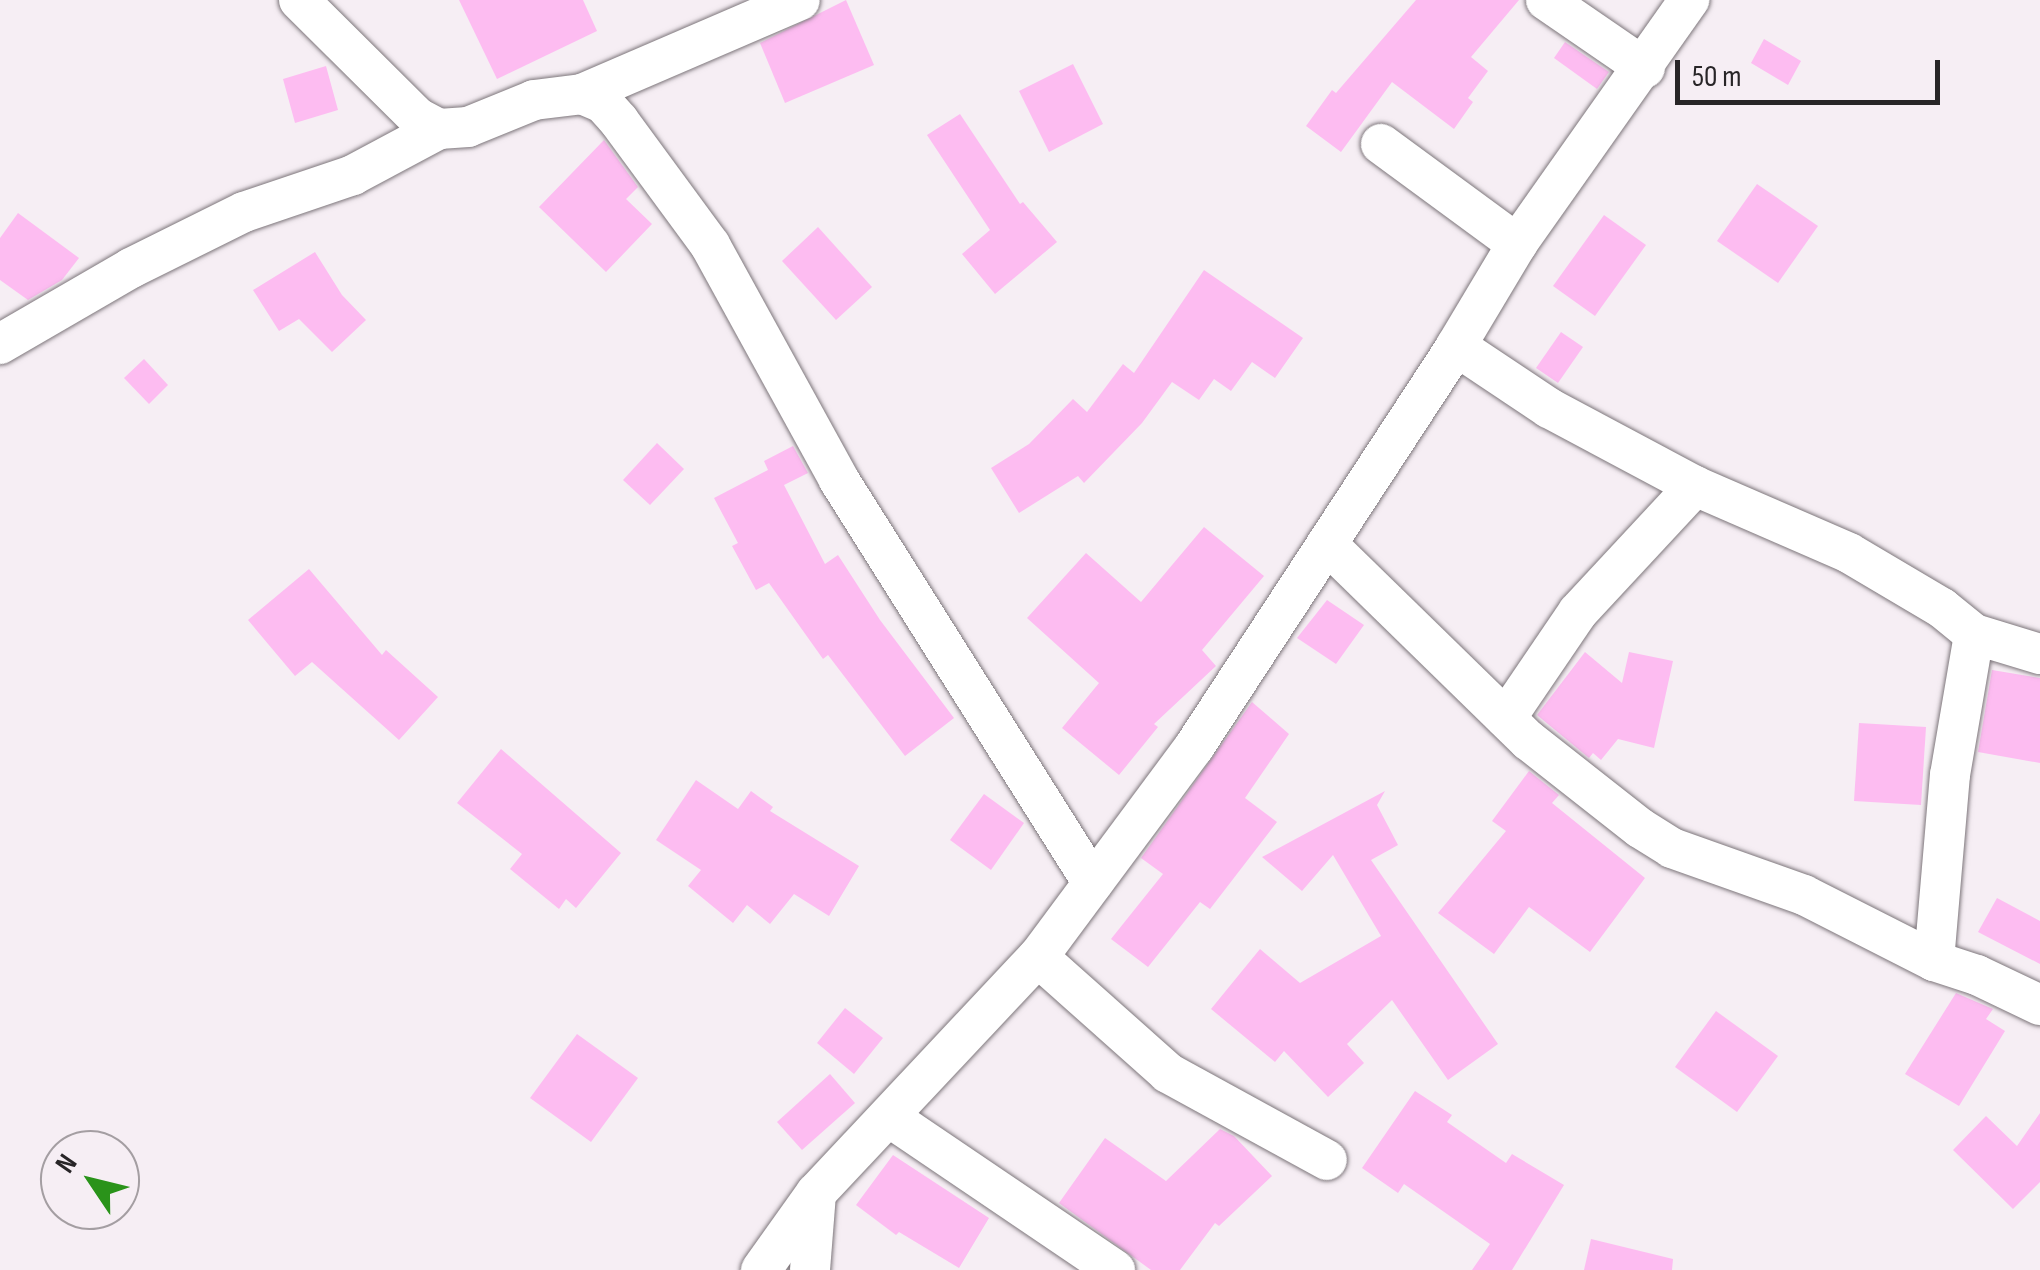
<!DOCTYPE html>
<style>
body{margin:0}
#map{position:relative;width:2040px;height:1270px;overflow:hidden;background:#f6eef4;font-family:"Sofia Sans Condensed",sans-serif}
div>[style]{position:absolute}
[style*='--x']{left:calc(var(--x)*1px);top:calc(var(--y)*1px);width:calc(var(--w)*1px);rotate:calc(var(--a)*1deg)}
.building>*{inset:0;background:#fdbcf1}
.roads{filter:drop-shadow(0 0 2px #7d767b) drop-shadow(0 0 2px #7d767b)}
.minor>*{height:40px;margin:-20px;padding:0 20px;transform-origin:20px;border-radius:20px;background:#fff}
span{translate:-50% -50%;white-space:nowrap;text-align:center;line-height:1.15;-webkit-text-stroke:10px #f6eef4;paint-order:stroke}
.north{position:absolute;left:40px;top:1130px;width:100px;height:100px;box-sizing:border-box;background:#f6eef4;border:2px solid #a49ea2;border-radius:50%;rotate:305deg;font-size:28px;font-weight:700;line-height:40px;text-align:center;color:#282527}
.north::after{content:'';display:block;margin:auto;width:35px;height:45px;background:#2a931a;clip-path:polygon(50% 0,100% 100%,50% 72%,0 100%)}
.scale{position:absolute;left:1675px;top:60px;width:265px;height:45px;box-sizing:border-box;border:5px solid #282527;border-top:0;padding-left:12px;font-size:30px;line-height:35px;white-space:nowrap;color:#282527;-webkit-text-stroke:8px #f6eef4;paint-order:stroke}
</style>
<div id="map">
<div class="building">
<div style="clip-path:polygon(459px 0,583px 0,597px 31px,497px 79px)"></div>
<div style="clip-path:polygon(846px 0,874px 65px,785px 103px,760px 43px)"></div>
<div style="clip-path:polygon(1416px 0,1519px 0,1471px 57px,1488px 71px,1468px 98px,1473px 102px,1454px 129px,1392px 82px,1341px 152px,1306px 126px,1332px 90px,1336px 93px)"></div>
<div style="clip-path:polygon(1764px 39px,1801px 61px,1788px 85px,1751px 63px)"></div>
<div style="clip-path:polygon(1565px 42px,1609px 72px,1597px 89px,1554px 58px)"></div>
<div style="clip-path:polygon(1073px 64px,1103px 124px,1049px 152px,1019px 91px)"></div>
<div style="clip-path:polygon(326px 66px,338px 110px,295px 123px,283px 79px)"></div>
<div style="clip-path:polygon(960px 114px,1020px 204px,1023px 202px,1057px 242px,995px 294px,962px 254px,990px 230px,927px 135px)"></div>
<div style="clip-path:polygon(604px 140px,638px 187px,626px 199px,652px 224px,606px 272px,539px 207px)"></div>
<div style="clip-path:polygon(1757px 184px,1818px 226px,1778px 283px,1717px 241px)"></div>
<div style="clip-path:polygon(18px 213px,79px 258px,62px 280px,28px 300px,0 280px,0 238px)"></div>
<div style="clip-path:polygon(1604px 215px,1646px 245px,1595px 316px,1553px 286px)"></div>
<div style="clip-path:polygon(818px 227px,872px 287px,836px 320px,782px 261px)"></div>
<div style="clip-path:polygon(315px 252px,342px 295px,366px 320px,332px 352px,299px 319px,279px 331px,253px 290px)"></div>
<div style="clip-path:polygon(1204px 270px,1303px 338px,1275px 378px,1252px 362px,1231px 391px,1214px 379px,1199px 400px,1172px 382px,1142px 423px,1084px 483px,1078px 476px,1019px 513px,991px 468px,1029px 444px,1073px 399px,1087px 412px,1123px 364px,1134px 373px)"></div>
<div style="clip-path:polygon(1561px 332px,1583px 347px,1558px 383px,1536px 368px)"></div>
<div style="clip-path:polygon(144px 359px,168px 385px,149px 404px,124px 378px)"></div>
<div style="clip-path:polygon(657px 443px,684px 469px,650px 505px,623px 480px)"></div>
<div style="clip-path:polygon(793px 446px,808px 473px,784px 485px,825px 564px,838px 555px,880px 620px,954px 718px,905px 756px,828px 655px,823px 659px,769px 583px,756px 590px,732px 546px,738px 543px,714px 498px,768px 470px,764px 461px)"></div>
<div style="clip-path:polygon(1204px 527px,1264px 576px,1202px 650px,1216px 666px,1154px 724px,1158px 727px,1119px 775px,1062px 728px,1099px 683px,1027px 618px,1086px 553px,1141px 602px)"></div>
<div style="clip-path:polygon(309px 569px,382px 655px,386px 650px,438px 697px,399px 740px,312px 662px,295px 676px,248px 620px)"></div>
<div style="clip-path:polygon(1327px 600px,1364px 625px,1336px 664px,1297px 638px)"></div>
<div style="clip-path:polygon(1585px 652px,1622px 683px,1629px 652px,1673px 661px,1654px 748px,1618px 739px,1601px 760px,1593px 753px,1589px 758px,1537px 715px)"></div>
<div style="clip-path:polygon(1992px 670px,2040px 678px,2040px 763px,1978px 752px)"></div>
<div style="clip-path:polygon(1252px 702px,1289px 734px,1245px 798px,1277px 822px,1210px 909px,1200px 902px,1148px 967px,1111px 939px,1163px 874px,1141px 858px)"></div>
<div style="clip-path:polygon(1859px 723px,1926px 727px,1921px 805px,1854px 801px)"></div>
<div style="clip-path:polygon(501px 749px,621px 853px,576px 908px,566px 899px,559px 909px,510px 869px,522px 854px,457px 803px)"></div>
<div style="clip-path:polygon(1529px 771px,1559px 795px,1552px 803px,1645px 878px,1590px 952px,1529px 907px,1494px 954px,1438px 913px,1506px 831px,1492px 821px)"></div>
<div style="clip-path:polygon(696px 780px,738px 809px,751px 791px,773px 807px,770px 811px,859px 866px,829px 916px,794px 894px,770px 924px,747px 905px,733px 923px,688px 886px,701px 870px,656px 840px)"></div>
<div style="clip-path:polygon(1385px 791px,1377px 805px,1398px 845px,1371px 860px,1498px 1044px,1448px 1080px,1392px 1000px,1347px 1044px,1364px 1063px,1328px 1097px,1284px 1051px,1275px 1062px,1211px 1009px,1260px 949px,1300px 983px,1381px 936px,1333px 855px,1302px 891px,1262px 857px)"></div>
<div style="clip-path:polygon(984px 794px,1024px 823px,991px 870px,950px 840px)"></div>
<div style="clip-path:polygon(1997px 898px,2040px 921px,2040px 964px,1978px 932px)"></div>
<div style="clip-path:polygon(1956px 993px,1993px 1009px,1986px 1019px,2005px 1031px,1959px 1106px,1905px 1074px)"></div>
<div style="clip-path:polygon(845px 1008px,883px 1038px,854px 1074px,817px 1043px)"></div>
<div style="clip-path:polygon(1716px 1011px,1778px 1056px,1737px 1112px,1675px 1067px)"></div>
<div style="clip-path:polygon(577px 1034px,638px 1078px,591px 1142px,530px 1098px)"></div>
<div style="clip-path:polygon(830px 1074px,855px 1103px,802px 1150px,777px 1122px)"></div>
<div style="clip-path:polygon(1415px 1091px,1452px 1115px,1447px 1122px,1506px 1163px,1512px 1154px,1564px 1185px,1512px 1270px,1472px 1270px,1490px 1244px,1404px 1184px,1398px 1193px,1362px 1168px)"></div>
<div style="clip-path:polygon(2040px 1113px,2040px 1182px,2013px 1209px,1953px 1150px,1986px 1116px,2017px 1146px)"></div>
<div style="clip-path:polygon(1220px 1129px,1234px 1136px,1272px 1176px,1219px 1226px,1215px 1223px,1180px 1270px,1151px 1270px,1059px 1203px,1105px 1138px,1166px 1181px)"></div>
<div style="clip-path:polygon(893px 1155px,989px 1218px,959px 1268px,899px 1232px,896px 1235px,856px 1205px)"></div>
<div style="clip-path:polygon(1591px 1239px,1673px 1259px,1672px 1270px,1584px 1270px)"></div>
</div>
<div class="roads">
<div class="minor">
<div style="--x:299;--y:0;--w:168;--a:44.8"></div>
<div style="--x:418;--y:118;--w:24;--a:28"></div>
<div style="--x:439;--y:129;--w:29;--a:-4"></div>
<div style="--x:468;--y:127;--w:71;--a:-22.2"></div>
<div style="--x:534;--y:100;--w:48;--a:-7.1"></div>
<div style="--x:582;--y:94;--w:23;--a:23"></div>
<div style="--x:603;--y:103;--w:24;--a:48"></div>
<div style="--x:619;--y:121;--w:154;--a:53.7"></div>
<div style="--x:710;--y:245;--w:268;--a:61.2"></div>
<div style="--x:839;--y:480;--w:476;--a:57.8"></div>
<div style="--x:1546;--y:0;--w:120;--a:34.5"></div>
<div style="--x:582;--y:94;--w:237;--a:-23.3"></div>
<div style="--x:1381;--y:144;--w:169;--a:36.3"></div>
<div style="--x:0;--y:344;--w:151;--a:-30.1"></div>
<div style="--x:131;--y:268;--w:126;--a:-26.4"></div>
<div style="--x:244;--y:212;--w:115;--a:-18.7"></div>
<div style="--x:353;--y:175;--w:98;--a:-28.1"></div>
<div style="--x:1456;--y:346;--w:112;--a:33.7"></div>
<div style="--x:1549;--y:408;--w:166;--a:28.1"></div>
<div style="--x:1695;--y:486;--w:168;--a:23.5"></div>
<div style="--x:1849;--y:553;--w:108;--a:30.6"></div>
<div style="--x:1942;--y:608;--w:41;--a:39.1"></div>
<div style="--x:1974;--y:634;--w:69;--a:16.9"></div>
<div style="--x:1327;--y:544;--w:281;--a:44.3"></div>
<div style="--x:1528;--y:740;--w:142;--a:38.2"></div>
<div style="--x:1640;--y:828;--w:38;--a:32"></div>
<div style="--x:1672;--y:848;--w:140;--a:19.6"></div>
<div style="--x:1804;--y:895;--w:146;--a:26.9"></div>
<div style="--x:1934;--y:961;--w:45;--a:18"></div>
<div style="--x:1977;--y:975;--w:70;--a:25.5"></div>
<div style="--x:1506;--y:718;--w:128;--a:-55.8"></div>
<div style="--x:1578;--y:612;--w:172;--a:-47.1"></div>
<div style="--x:1038;--y:957;--w:174;--a:41.7"></div>
<div style="--x:1168;--y:1073;--w:181;--a:28.7"></div>
<div style="--x:1934;--y:961;--w:187;--a:-85.1"></div>
<div style="--x:1950;--y:775;--w:143;--a:-80.3"></div>
<div style="--x:889;--y:1117;--w:273;--a:34.1"></div>
<div style="--x:761;--y:1270;--w:95;--a:-54.5"></div>
<div style="--x:816;--y:1193;--w:324;--a:-46.8"></div>
<div style="--x:1038;--y:957;--w:262;--a:-53.4"></div>
<div style="--x:1194;--y:747;--w:479;--a:-56.8"></div>
<div style="--x:1456;--y:346;--w:119;--a:-59.1"></div>
<div style="--x:1517;--y:244;--w:299;--a:-54.8"></div>
<div style="--x:810;--y:1270;--w:76;--a:-85.5"></div>
</div>
</div>
<div class="north">N</div>
<div class="scale">50 m</div>
</div>
